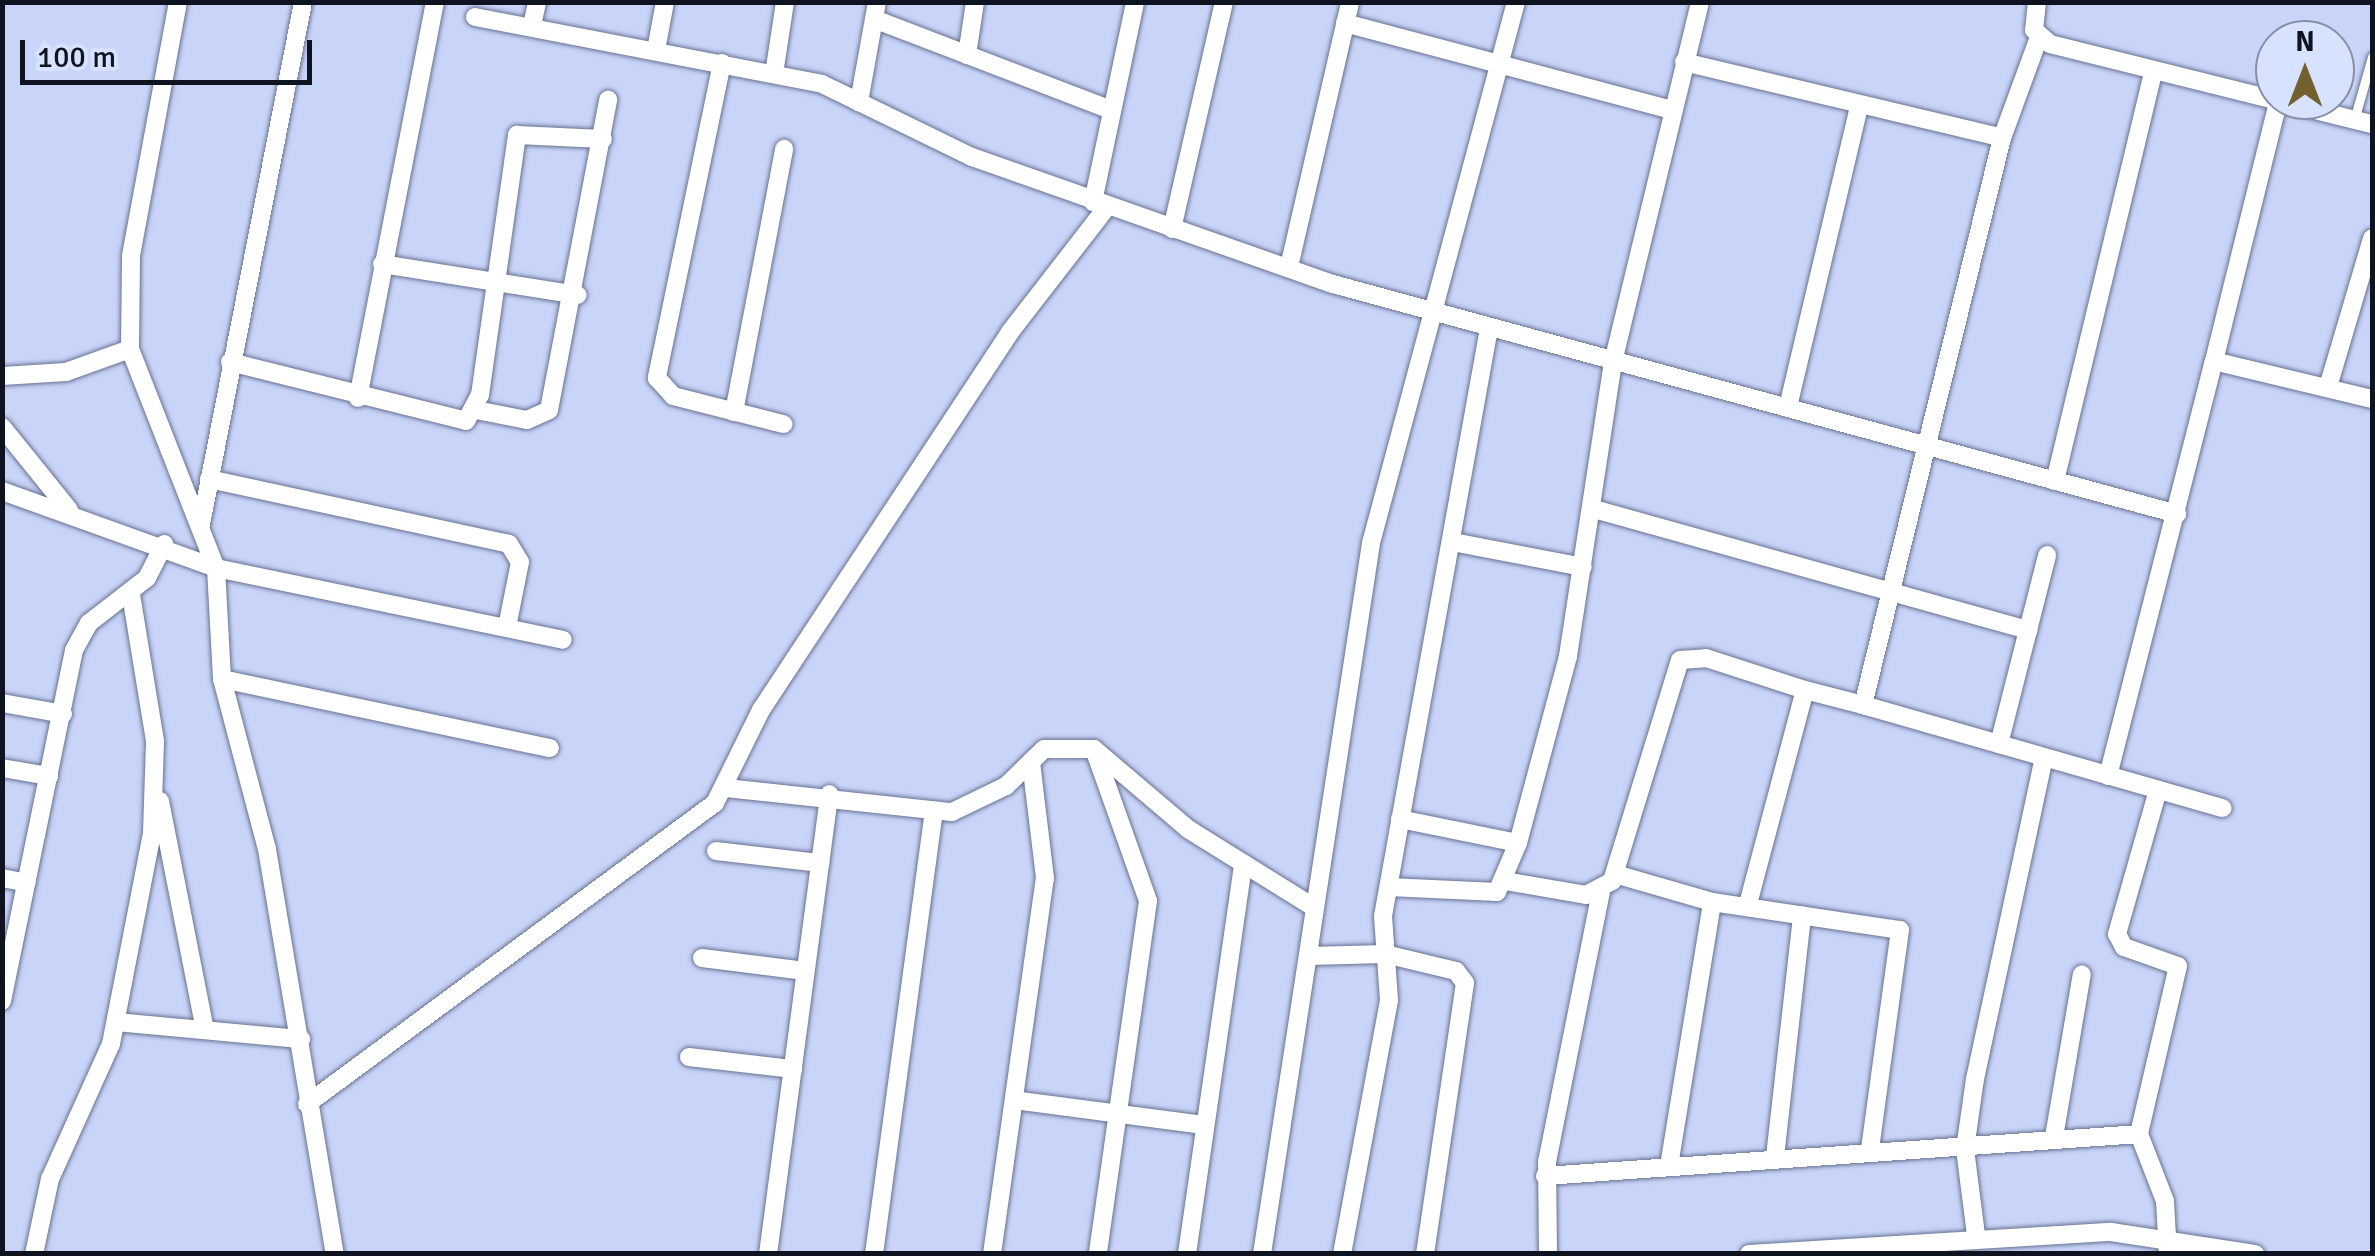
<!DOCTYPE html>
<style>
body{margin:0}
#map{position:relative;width:2375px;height:1256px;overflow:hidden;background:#c8d4f8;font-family:Signika,sans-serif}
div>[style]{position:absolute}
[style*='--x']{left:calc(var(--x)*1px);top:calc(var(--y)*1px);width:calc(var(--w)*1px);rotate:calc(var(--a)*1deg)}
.roads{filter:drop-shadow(0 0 2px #677292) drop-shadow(0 0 2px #677292)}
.lane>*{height:9px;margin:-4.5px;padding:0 4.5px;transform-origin:4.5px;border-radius:4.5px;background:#fff}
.street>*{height:18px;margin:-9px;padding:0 9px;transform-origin:9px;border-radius:9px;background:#fff}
span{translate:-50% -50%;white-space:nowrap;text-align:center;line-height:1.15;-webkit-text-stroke:9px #d7e2ff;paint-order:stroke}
.frame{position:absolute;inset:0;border:5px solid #0f121f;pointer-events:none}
.north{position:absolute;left:2255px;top:20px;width:100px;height:100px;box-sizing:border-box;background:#d7e2ff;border:2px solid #878fa5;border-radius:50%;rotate:0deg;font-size:28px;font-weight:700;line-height:40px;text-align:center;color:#0f121f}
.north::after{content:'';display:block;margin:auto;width:35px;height:45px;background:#72602f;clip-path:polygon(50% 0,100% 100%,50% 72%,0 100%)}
.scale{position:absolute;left:20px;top:40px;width:292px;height:45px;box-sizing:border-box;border:5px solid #0f121f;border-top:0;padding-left:12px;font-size:30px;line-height:35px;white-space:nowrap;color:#0f121f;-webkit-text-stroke:8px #d7e2ff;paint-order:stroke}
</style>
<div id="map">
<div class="roads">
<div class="lane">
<div style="--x:2354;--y:120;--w:66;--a:-74.1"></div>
</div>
<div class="street">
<div style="--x:178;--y:2;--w:258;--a:100.5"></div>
<div style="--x:131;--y:256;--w:93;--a:90.6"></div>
<div style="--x:130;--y:349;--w:235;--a:68.6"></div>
<div style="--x:216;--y:568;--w:111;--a:86.9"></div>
<div style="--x:222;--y:679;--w:176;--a:75.2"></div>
<div style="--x:267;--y:849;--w:411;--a:80.5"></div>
<div style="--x:877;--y:2;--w:102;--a:100.2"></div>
<div style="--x:859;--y:102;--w:126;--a:26"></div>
<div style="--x:972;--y:157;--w:383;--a:19.4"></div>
<div style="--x:1333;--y:284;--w:875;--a:15.24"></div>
<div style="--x:2037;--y:2;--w:28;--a:96"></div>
<div style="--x:2034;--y:30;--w:21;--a:41"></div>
<div style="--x:2050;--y:44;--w:332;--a:14"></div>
<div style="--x:475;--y:17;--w:353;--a:10.9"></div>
<div style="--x:822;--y:84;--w:41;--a:25.9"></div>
<div style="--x:874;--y:19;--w:254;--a:21"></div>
<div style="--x:1345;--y:23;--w:339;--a:14.9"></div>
<div style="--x:532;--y:26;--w:25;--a:-78"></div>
<div style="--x:2039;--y:37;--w:108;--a:110.1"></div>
<div style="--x:2002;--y:138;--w:584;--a:103.77"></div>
<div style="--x:1863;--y:705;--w:374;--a:16"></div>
<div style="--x:656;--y:50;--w:49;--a:-79.4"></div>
<div style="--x:967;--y:55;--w:54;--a:-81.4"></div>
<div style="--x:1684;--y:62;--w:327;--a:13.4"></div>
<div style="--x:722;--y:63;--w:322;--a:101.7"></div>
<div style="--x:657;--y:378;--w:24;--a:48"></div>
<div style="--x:673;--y:396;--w:114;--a:14.3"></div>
<div style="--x:774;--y:74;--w:73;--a:-81.3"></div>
<div style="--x:1093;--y:202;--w:204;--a:-78.1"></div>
<div style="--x:1172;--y:229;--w:233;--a:-77.1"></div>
<div style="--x:382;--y:264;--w:198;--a:9"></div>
<div style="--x:1289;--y:267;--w:272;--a:-77"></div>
<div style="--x:2214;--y:361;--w:267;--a:-76.1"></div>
<div style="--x:230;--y:362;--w:243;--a:14"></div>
<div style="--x:466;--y:421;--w:30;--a:-62"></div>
<div style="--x:480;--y:395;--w:263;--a:-81.9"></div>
<div style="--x:517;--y:135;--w:86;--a:2.7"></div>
<div style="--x:2;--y:376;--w:64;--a:-3.6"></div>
<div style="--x:66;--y:372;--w:68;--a:-19.8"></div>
<div style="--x:2328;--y:387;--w:155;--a:-73.5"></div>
<div style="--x:358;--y:398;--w:403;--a:-79"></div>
<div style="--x:1788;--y:407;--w:309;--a:-76.7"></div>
<div style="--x:476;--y:410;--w:52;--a:11.1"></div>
<div style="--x:527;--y:420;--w:24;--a:-24"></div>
<div style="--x:549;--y:410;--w:316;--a:-79.2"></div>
<div style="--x:734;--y:412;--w:268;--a:-79.2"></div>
<div style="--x:2;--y:427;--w:107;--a:51.1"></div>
<div style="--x:209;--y:479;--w:307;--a:12.2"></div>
<div style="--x:509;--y:544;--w:21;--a:59"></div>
<div style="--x:520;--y:562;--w:66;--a:101.3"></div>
<div style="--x:2055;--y:481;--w:421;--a:-76.5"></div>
<div style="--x:2;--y:491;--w:227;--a:19.8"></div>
<div style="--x:216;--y:568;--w:354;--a:11.7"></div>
<div style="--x:1594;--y:509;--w:451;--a:15.6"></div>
<div style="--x:201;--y:524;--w:532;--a:-78.94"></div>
<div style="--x:1453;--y:542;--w:132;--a:10.9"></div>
<div style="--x:222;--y:679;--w:335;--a:11.9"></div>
<div style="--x:2;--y:703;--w:62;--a:10.2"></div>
<div style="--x:1999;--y:744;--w:195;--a:-75.7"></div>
<div style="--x:1094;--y:749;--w:161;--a:70.4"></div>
<div style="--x:1148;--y:901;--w:357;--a:98.1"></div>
<div style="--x:2;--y:768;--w:48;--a:9.7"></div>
<div style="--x:2108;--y:776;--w:428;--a:-75.7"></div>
<div style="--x:2214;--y:361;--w:163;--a:13.5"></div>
<div style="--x:726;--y:788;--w:227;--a:6.1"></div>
<div style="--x:952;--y:812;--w:60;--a:-25.7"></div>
<div style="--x:1006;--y:786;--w:53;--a:-44.2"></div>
<div style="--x:1044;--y:749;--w:50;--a:0"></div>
<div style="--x:1094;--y:749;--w:123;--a:40.4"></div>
<div style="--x:1188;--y:829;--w:144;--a:31.9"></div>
<div style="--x:2158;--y:790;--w:150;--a:105.9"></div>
<div style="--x:2117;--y:934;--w:15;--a:62"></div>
<div style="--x:2124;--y:947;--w:57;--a:19.4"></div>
<div style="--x:2178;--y:966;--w:172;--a:103.1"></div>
<div style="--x:2139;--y:1134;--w:72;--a:68.8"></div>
<div style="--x:2165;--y:1201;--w:53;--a:86.8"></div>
<div style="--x:160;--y:801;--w:229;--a:78.9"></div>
<div style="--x:1400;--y:819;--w:120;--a:11.5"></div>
<div style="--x:716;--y:851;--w:105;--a:6.6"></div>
<div style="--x:1615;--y:874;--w:101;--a:16.1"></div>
<div style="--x:1712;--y:902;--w:190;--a:8.5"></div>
<div style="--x:1900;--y:930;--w:221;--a:97.8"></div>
<div style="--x:2;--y:878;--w:25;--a:11"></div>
<div style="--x:1505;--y:881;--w:82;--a:9.8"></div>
<div style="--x:1586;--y:895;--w:30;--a:-28"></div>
<div style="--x:1612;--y:881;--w:231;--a:-72.9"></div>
<div style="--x:1680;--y:660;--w:26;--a:-4"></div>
<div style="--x:1706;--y:658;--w:104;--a:17.9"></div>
<div style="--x:1389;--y:887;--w:108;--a:2.7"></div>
<div style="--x:1497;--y:892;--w:53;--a:-66.8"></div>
<div style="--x:1518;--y:843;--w:194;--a:-75"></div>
<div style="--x:1568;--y:656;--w:297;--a:-81.3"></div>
<div style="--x:1613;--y:362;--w:370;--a:-76.4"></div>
<div style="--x:1748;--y:904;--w:221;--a:-75.1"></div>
<div style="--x:1805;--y:690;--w:60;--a:14.5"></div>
<div style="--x:1308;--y:956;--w:77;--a:-1.5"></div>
<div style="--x:1385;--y:954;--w:73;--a:13.5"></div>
<div style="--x:1456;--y:971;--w:15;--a:53"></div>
<div style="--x:1465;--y:983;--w:274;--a:98.4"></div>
<div style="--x:702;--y:958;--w:104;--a:7.2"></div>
<div style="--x:2;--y:1001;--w:358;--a:-78.4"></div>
<div style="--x:74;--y:650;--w:31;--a:-61"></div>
<div style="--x:89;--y:623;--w:73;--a:-37.8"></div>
<div style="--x:147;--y:578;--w:38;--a:-63"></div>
<div style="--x:117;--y:1022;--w:185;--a:5.3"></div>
<div style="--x:689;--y:1057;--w:105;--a:6.6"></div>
<div style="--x:1014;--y:1100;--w:192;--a:7.5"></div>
<div style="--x:307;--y:1104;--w:507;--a:-36.42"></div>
<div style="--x:715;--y:803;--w:104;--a:-63.7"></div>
<div style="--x:761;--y:710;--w:453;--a:-56.6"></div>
<div style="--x:1010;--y:332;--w:158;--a:-52.2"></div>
<div style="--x:2054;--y:1137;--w:165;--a:-80.3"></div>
<div style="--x:1775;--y:1157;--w:243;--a:-83.6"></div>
<div style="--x:1669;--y:1166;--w:267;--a:-80.7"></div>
<div style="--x:1545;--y:1176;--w:595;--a:-4.04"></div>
<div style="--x:1976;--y:1235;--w:87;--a:-97.3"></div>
<div style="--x:1965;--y:1149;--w:71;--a:-81.9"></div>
<div style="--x:1975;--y:1079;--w:329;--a:-77.9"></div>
<div style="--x:34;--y:1254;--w:77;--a:-78"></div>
<div style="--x:50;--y:1179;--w:148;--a:-65.7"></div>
<div style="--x:111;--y:1044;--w:215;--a:-79"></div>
<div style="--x:152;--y:833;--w:92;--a:-88.1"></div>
<div style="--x:155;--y:741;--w:149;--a:-99.3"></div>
<div style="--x:768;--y:1254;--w:464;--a:-82.4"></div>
<div style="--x:874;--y:1254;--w:446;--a:-82.3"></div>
<div style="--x:992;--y:1254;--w:380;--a:-82"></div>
<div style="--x:1045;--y:878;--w:117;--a:-96.9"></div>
<div style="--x:1187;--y:1254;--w:392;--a:-81.8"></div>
<div style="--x:1262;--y:1254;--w:719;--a:-81.28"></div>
<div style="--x:1371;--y:543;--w:560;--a:-75"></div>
<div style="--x:1342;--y:1254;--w:258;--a:-79.5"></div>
<div style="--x:1389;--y:1000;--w:84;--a:-94.1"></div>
<div style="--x:1383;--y:916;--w:597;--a:-79.78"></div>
<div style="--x:1548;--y:1254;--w:92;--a:-90.6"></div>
<div style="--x:1547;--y:1162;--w:275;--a:-78.7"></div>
<div style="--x:1749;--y:1254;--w:363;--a:-3.5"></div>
<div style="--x:2111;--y:1232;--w:146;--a:8.7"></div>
</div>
</div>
<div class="frame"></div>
<div class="north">N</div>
<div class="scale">100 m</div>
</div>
